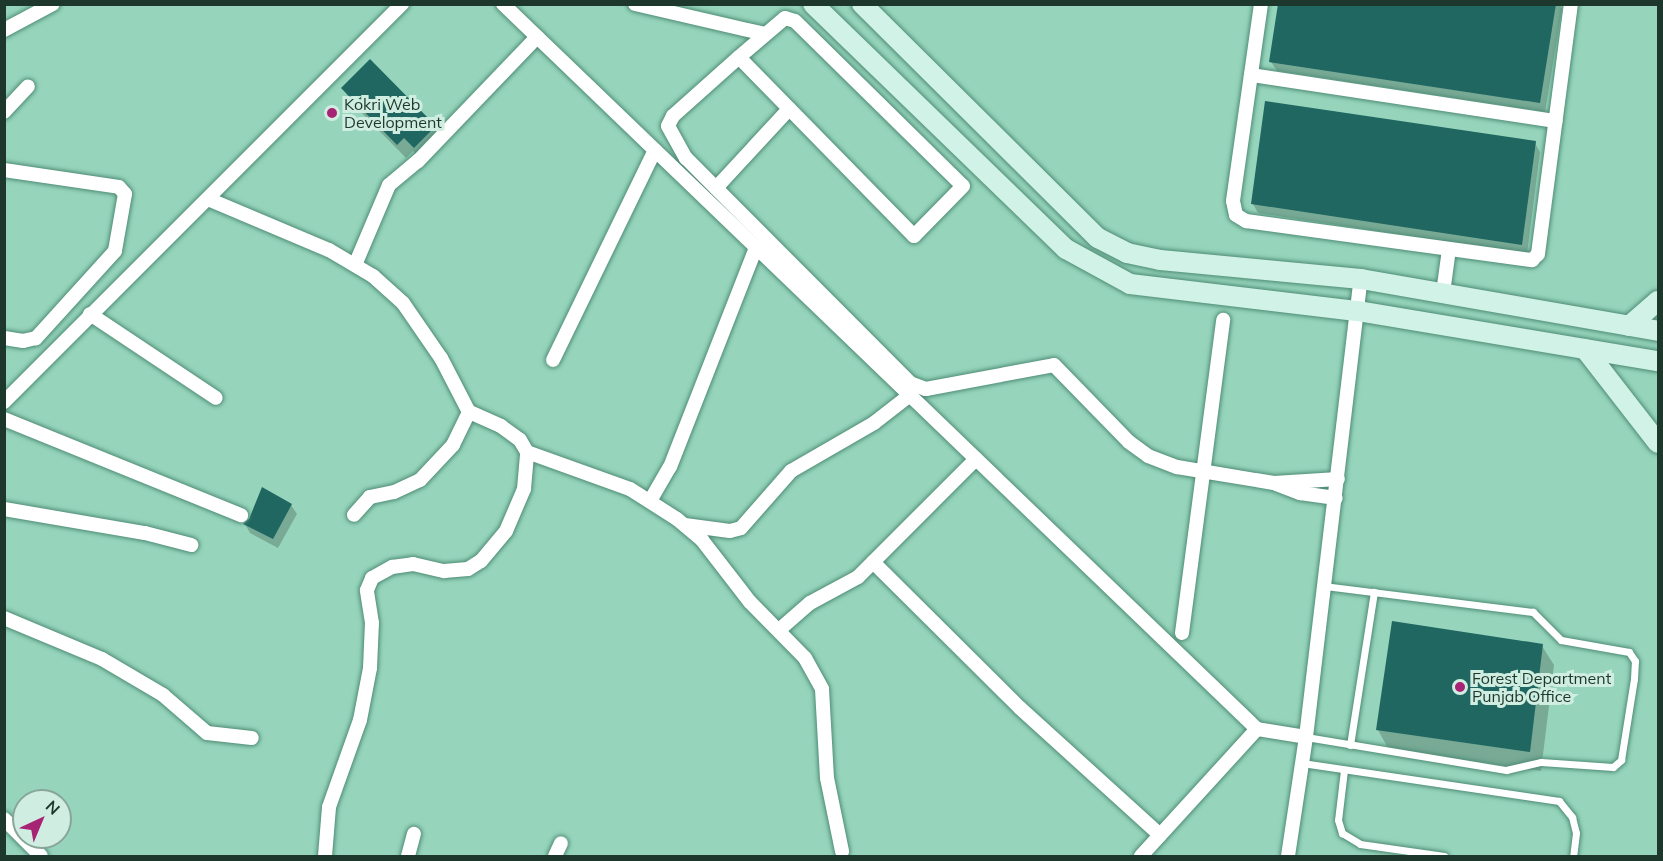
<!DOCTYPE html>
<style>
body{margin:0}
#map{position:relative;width:1663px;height:861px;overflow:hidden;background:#96d5bc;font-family:Mulish,sans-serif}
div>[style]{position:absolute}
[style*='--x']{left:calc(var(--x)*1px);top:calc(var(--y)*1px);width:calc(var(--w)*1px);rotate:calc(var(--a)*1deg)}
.shadow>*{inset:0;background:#0003}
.building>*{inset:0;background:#206661}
.roads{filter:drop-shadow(0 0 2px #4f8c76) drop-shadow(0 0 2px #4f8c76)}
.lane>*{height:7px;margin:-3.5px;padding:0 3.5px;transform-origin:3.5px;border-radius:3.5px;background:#fff}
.street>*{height:14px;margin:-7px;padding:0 7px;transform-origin:7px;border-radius:7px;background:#fff}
.secondary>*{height:20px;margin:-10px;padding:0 10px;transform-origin:10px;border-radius:10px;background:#d1f2e6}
.dots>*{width:16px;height:16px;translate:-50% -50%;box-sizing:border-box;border:3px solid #cfeee1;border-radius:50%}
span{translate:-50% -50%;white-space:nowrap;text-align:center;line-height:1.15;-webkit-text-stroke:6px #cfeee1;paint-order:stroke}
.poi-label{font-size:16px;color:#1d372d}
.left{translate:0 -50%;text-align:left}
.frame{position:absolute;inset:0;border:6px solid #1d372d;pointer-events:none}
.north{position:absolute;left:12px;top:789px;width:60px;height:60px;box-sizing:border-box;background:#cfeee1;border:2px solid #88a599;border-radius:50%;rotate:44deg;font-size:16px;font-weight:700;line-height:24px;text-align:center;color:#1d372d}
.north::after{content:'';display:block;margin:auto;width:21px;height:27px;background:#a62473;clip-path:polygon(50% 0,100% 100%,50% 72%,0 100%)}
</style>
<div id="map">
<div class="shadow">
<div style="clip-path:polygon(1280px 4px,1559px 4px,1562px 9px,1545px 112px,1277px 71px,1271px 62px)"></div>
<div style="clip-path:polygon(370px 61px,435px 127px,444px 142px,423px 162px,413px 151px,406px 158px,351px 102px,343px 88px)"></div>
<div style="clip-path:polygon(1535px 143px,1540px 152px,1527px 254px,1258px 213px,1253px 204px)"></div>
<div style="clip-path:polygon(291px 505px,297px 514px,278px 548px,250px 533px,245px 524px)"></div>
<div style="clip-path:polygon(1542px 646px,1554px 665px,1541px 771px,1389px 750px,1378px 730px)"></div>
</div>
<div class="building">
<div style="clip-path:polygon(1278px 4px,1556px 4px,1540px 103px,1269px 62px)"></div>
<div style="clip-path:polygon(370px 59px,436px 126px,414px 148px,404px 138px,397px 145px,341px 88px)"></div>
<div style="clip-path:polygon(1265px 101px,1536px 141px,1522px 245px,1251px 204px)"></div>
<div style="clip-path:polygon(262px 487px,292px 504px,273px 539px,243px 524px,249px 519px)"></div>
<div style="clip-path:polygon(1392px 621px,1543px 644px,1530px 752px,1376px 730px)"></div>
</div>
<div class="roads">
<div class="lane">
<div style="--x:1306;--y:737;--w:203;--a:9.4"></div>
<div style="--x:1506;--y:770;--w:36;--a:-13"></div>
<div style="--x:1541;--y:762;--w:72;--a:4"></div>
<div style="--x:1613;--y:767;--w:11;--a:-41"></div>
<div style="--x:1621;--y:760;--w:82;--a:-80.9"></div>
<div style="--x:1634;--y:679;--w:18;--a:-87"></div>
<div style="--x:1635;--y:661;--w:11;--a:-124"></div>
<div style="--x:1629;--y:652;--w:69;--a:-170"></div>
<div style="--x:1561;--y:640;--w:40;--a:-135"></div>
<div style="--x:1533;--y:612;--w:210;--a:-172.9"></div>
<div style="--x:1350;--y:745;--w:155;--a:-81.1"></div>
<div style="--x:1302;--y:763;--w:260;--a:8.4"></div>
<div style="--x:1559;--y:801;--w:21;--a:51"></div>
<div style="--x:1572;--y:817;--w:16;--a:76"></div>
<div style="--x:1576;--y:833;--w:23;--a:97"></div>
<div style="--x:1344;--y:770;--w:50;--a:96.8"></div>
<div style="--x:1338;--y:820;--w:14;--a:73"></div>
<div style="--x:1342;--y:833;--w:21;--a:31"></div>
<div style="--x:1360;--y:844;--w:85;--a:8.1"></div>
</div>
<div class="street">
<div style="--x:503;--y:4;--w:1046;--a:43.88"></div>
<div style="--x:1257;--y:729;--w:50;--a:9.3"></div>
<div style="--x:635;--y:4;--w:133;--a:13"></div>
<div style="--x:1261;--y:4;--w:199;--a:98.1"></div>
<div style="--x:1233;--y:201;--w:14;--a:78"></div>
<div style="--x:1236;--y:215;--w:12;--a:31"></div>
<div style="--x:1246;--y:221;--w:289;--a:7.8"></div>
<div style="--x:1532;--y:260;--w:8;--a:-45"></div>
<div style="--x:1538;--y:254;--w:252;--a:-82.5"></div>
<div style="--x:4;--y:30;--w:55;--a:-28"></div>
<div style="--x:739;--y:57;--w:60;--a:-40.3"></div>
<div style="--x:785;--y:18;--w:10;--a:17"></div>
<div style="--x:795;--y:21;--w:235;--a:44.5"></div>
<div style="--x:963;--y:186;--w:70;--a:134.4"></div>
<div style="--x:914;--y:236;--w:250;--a:-134.4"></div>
<div style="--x:739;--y:57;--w:89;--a:138.2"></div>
<div style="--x:673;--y:116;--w:11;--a:117"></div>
<div style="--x:668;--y:126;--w:37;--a:61"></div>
<div style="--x:686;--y:158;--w:317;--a:45.1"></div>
<div style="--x:910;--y:383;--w:17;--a:21"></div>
<div style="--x:926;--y:389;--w:130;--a:-10.6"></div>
<div style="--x:1054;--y:365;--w:107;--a:45.8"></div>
<div style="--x:1129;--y:442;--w:24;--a:36"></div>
<div style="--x:1148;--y:456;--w:31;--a:21"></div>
<div style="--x:1177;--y:467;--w:98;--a:9.4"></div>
<div style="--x:1274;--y:483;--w:64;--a:-3.6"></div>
<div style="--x:1251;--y:75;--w:308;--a:8.6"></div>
<div style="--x:4;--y:112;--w:35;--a:-47"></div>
<div style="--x:4;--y:170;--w:116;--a:8.4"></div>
<div style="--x:119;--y:187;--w:9;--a:49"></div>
<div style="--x:125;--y:194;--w:58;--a:100"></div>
<div style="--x:115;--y:251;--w:118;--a:132.2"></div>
<div style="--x:36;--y:338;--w:13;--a:167"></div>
<div style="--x:23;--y:341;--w:19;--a:-171"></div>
<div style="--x:716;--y:188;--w:108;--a:-47.3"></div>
<div style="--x:208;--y:199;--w:131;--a:22.9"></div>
<div style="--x:329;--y:250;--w:51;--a:30.6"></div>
<div style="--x:373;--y:276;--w:40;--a:42"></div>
<div style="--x:403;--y:303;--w:67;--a:55.4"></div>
<div style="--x:441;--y:358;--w:61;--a:62.6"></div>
<div style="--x:355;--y:265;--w:87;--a:-67"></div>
<div style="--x:389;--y:185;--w:38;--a:-40"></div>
<div style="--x:418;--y:161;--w:172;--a:-46.2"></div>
<div style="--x:1443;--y:293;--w:44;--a:-82.2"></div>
<div style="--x:90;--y:314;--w:151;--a:33.7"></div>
<div style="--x:553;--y:360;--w:233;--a:-64.1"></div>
<div style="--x:4;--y:402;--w:563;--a:-45"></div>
<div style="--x:4;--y:419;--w:256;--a:22.1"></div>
<div style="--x:527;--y:452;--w:109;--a:19.8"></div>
<div style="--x:630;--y:489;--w:56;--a:32.6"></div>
<div style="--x:677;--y:519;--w:33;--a:40"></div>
<div style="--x:702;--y:540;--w:78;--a:52.3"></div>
<div style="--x:750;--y:602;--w:78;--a:45.5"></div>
<div style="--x:805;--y:658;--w:35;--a:61"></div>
<div style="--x:822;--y:689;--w:89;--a:86.8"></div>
<div style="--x:827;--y:778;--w:75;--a:78.4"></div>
<div style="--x:1276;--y:484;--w:26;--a:21"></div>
<div style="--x:1300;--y:493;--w:36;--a:8"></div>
<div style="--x:650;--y:501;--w:39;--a:-60"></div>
<div style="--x:670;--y:467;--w:235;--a:-68.6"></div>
<div style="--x:4;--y:509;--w:143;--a:9.7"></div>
<div style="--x:145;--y:533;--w:48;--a:14.6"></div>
<div style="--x:685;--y:525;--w:45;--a:7.6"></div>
<div style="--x:730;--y:531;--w:11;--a:-15"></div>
<div style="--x:741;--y:528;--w:76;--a:-48.7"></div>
<div style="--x:791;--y:471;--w:96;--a:-30"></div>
<div style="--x:874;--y:423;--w:46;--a:-37.9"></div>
<div style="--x:873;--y:562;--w:207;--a:44.8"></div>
<div style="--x:1020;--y:708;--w:189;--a:42.2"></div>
<div style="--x:4;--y:618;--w:106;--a:22.7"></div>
<div style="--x:102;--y:659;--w:71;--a:30.5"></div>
<div style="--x:163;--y:695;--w:58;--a:40.8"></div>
<div style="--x:207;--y:733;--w:45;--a:6.3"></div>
<div style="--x:779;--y:630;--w:41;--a:-41.1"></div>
<div style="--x:810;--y:603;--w:55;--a:-28.4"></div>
<div style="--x:858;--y:577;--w:167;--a:-45"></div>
<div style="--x:1182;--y:633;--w:316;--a:-82.5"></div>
<div style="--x:4;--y:819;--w:52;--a:45"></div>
<div style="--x:325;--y:856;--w:49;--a:-85.3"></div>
<div style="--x:329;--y:807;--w:92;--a:-70.4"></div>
<div style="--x:360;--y:720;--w:53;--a:-79.1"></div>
<div style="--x:370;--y:668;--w:45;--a:-87.5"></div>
<div style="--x:372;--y:623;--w:33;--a:-99"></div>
<div style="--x:367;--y:590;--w:13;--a:-67"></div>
<div style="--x:372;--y:578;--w:23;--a:-29"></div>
<div style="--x:392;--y:567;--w:21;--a:-8"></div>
<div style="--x:413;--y:564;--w:32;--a:13"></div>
<div style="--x:444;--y:571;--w:24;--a:-5"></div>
<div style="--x:468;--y:569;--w:15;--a:-32"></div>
<div style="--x:481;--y:561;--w:39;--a:-50"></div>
<div style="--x:506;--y:531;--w:46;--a:-66.8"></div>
<div style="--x:524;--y:489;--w:37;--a:-85"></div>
<div style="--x:527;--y:452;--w:14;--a:-120"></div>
<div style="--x:520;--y:440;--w:24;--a:-144"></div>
<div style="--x:501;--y:426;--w:35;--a:-156"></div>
<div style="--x:469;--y:412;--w:37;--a:116"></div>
<div style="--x:453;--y:445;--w:48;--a:133.3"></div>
<div style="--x:420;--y:480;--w:29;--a:155"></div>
<div style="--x:394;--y:492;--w:25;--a:168"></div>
<div style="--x:370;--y:497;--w:24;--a:132"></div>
<div style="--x:408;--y:856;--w:23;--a:-75"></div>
<div style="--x:555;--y:856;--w:14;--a:-65"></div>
<div style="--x:1141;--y:856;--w:172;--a:-47.6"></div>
<div style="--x:1288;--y:856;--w:120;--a:-81.4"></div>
<div style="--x:1306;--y:737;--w:461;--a:-83.2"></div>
</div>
<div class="secondary">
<div style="--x:813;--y:4;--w:352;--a:44.1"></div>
<div style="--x:1066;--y:249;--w:73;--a:28.7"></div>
<div style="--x:1130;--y:284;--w:230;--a:6.8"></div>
<div style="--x:1358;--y:311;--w:304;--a:9.5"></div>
<div style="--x:862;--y:4;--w:332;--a:44.8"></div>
<div style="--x:1098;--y:238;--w:33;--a:27"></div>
<div style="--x:1127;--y:253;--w:34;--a:12"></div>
<div style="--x:1160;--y:260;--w:202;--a:5.4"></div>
<div style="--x:1361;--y:279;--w:302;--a:9.9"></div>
<div style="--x:1629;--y:326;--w:38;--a:-41"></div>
<div style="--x:1585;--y:349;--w:119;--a:52.2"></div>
</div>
</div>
<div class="dots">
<div style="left:332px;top:113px;background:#a62473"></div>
<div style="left:1460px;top:687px;background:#a62473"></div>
</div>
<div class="poi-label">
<span class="left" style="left:344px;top:113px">Kokri Web<br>Development</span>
<span class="left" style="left:1472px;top:687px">Forest Department<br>Punjab Office</span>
</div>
<div class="frame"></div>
<div class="north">N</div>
</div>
